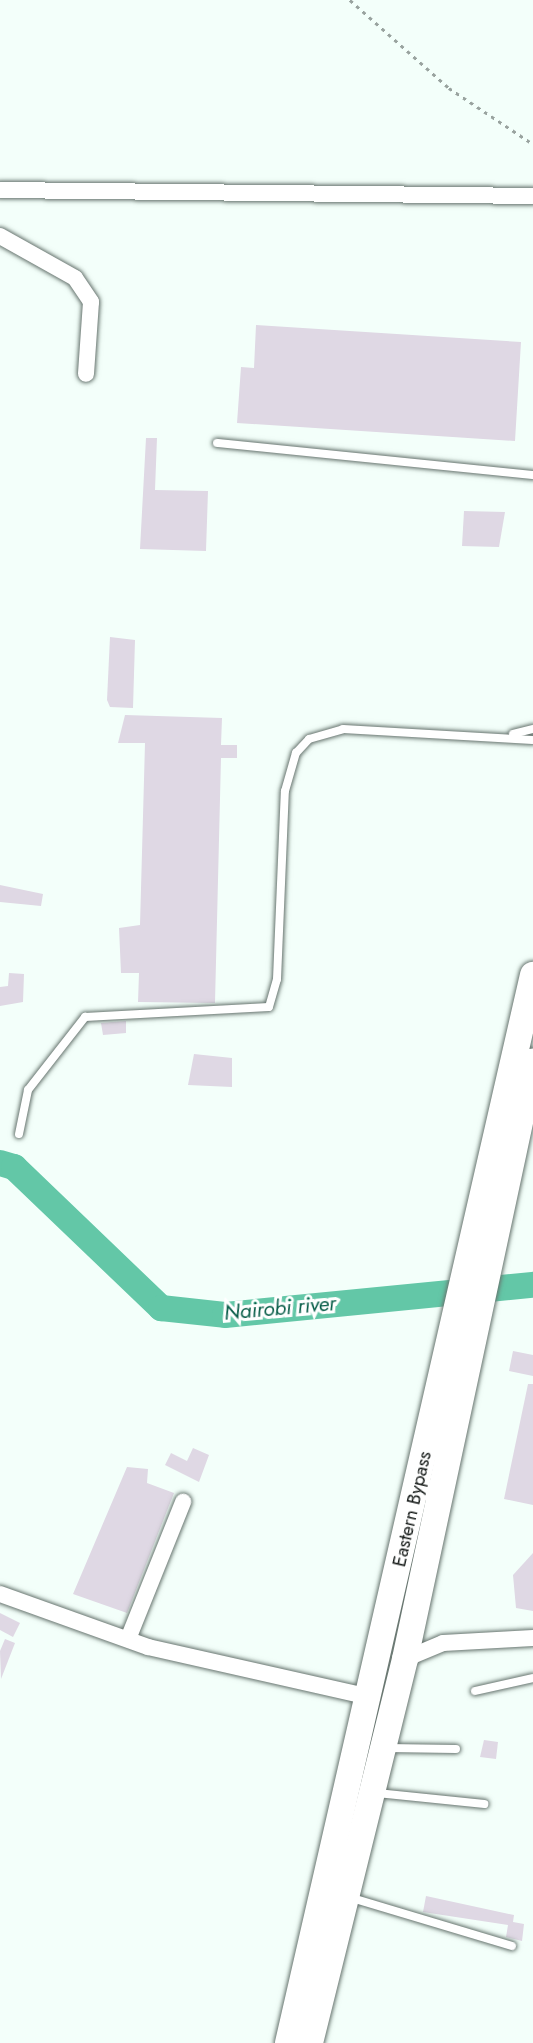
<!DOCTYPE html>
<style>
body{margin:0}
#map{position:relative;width:533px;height:2043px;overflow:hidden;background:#f3fffa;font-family:Jost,sans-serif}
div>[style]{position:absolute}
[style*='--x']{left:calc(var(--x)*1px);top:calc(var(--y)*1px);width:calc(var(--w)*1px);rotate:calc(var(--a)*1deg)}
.river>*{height:26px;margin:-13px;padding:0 13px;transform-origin:13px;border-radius:13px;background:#63c7a7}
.building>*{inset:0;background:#dfd8e4}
.path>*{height:2.5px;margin-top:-1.25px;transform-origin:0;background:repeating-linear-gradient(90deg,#99a39f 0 3.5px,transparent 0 8.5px)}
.roads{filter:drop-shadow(0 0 2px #67756f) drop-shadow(0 0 2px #67756f)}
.service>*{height:8px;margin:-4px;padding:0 4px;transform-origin:4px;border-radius:4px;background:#fff}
.minor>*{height:16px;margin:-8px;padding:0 8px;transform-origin:8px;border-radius:8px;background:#fff}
.primary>*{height:26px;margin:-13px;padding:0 13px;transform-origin:13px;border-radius:13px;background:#fff}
span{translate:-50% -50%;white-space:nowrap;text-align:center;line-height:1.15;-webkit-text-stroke:6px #fff;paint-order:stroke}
.street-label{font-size:19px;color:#141917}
.water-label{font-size:21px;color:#065c47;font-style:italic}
</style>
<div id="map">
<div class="river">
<div style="--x:0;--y:1163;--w:15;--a:16"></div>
<div style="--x:14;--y:1167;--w:204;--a:43.8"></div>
<div style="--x:161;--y:1308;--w:64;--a:6.2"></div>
<div style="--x:225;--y:1315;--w:309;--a:-5.6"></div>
</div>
<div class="building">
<div style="clip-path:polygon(256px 325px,521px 342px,515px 441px,237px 423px,241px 367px,254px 368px)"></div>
<div style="clip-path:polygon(146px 438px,157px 438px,155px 490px,208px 491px,206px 551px,140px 549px)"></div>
<div style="clip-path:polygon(464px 511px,505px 512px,499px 547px,462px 546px)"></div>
<div style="clip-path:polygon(110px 637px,135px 640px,133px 708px,110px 707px,107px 700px)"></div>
<div style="clip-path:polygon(125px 715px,222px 718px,221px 745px,237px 745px,237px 758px,221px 758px,215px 1003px,138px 1002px,139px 973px,121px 973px,119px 928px,140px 925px,145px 743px,118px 743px)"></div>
<div style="clip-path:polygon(0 885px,43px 894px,41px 906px,0 902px)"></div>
<div style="clip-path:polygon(9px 973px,24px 974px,23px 1002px,0 1006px,0 987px,8px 986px)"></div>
<div style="clip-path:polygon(126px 1021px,126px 1033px,103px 1035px,101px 1023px)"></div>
<div style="clip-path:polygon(194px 1054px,232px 1058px,232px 1087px,188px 1085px)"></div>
<div style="clip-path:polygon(513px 1351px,533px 1355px,533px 1376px,509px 1371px)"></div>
<div style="clip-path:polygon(528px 1384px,533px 1384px,533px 1505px,504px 1499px)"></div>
<div style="clip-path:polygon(193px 1448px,209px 1455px,199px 1482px,165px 1465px,171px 1453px,187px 1461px)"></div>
<div style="clip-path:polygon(127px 1467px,148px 1469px,147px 1483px,174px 1493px,127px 1613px,73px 1594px)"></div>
<div style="clip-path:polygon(533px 1553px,533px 1611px,516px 1608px,513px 1575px)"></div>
<div style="clip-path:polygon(0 1613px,20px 1623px,13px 1637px,0 1630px)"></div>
<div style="clip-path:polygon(5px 1639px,15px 1643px,1px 1679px,0 1651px)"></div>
<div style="clip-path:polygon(484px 1740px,498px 1742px,496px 1759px,480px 1757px)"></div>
<div style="clip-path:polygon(426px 1896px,514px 1915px,513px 1922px,524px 1924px,522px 1941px,506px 1937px,508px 1925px,423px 1912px)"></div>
</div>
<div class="path">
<div style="--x:350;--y:0;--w:132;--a:41.6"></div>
<div style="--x:449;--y:88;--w:101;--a:33.7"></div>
</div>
<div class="roads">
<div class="service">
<div style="--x:217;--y:443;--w:318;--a:5.8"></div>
<div style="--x:513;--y:734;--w:21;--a:-14"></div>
<div style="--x:19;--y:1134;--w:45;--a:-78.4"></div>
<div style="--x:28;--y:1090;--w:93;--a:-52"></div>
<div style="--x:85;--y:1017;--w:184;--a:-3.1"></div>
<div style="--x:269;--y:1007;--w:29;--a:-74"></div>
<div style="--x:277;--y:979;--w:188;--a:-87.6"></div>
<div style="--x:285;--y:791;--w:40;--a:-74"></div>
<div style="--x:296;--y:753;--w:19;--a:-47"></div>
<div style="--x:309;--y:739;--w:35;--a:-16"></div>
<div style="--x:343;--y:729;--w:190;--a:3.3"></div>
<div style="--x:475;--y:1691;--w:59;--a:-12.6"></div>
<div style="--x:387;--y:1748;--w:69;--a:0.8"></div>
<div style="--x:377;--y:1793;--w:108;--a:5.9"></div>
<div style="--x:352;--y:1898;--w:167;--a:16.7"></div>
</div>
<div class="minor">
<div style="--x:0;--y:190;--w:533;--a:0.64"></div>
<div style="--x:0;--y:236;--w:86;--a:29.2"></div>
<div style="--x:75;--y:278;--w:29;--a:56"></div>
<div style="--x:91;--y:302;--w:72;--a:94"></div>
<div style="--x:0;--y:1594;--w:157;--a:19.7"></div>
<div style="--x:148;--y:1647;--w:228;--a:12.7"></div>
<div style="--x:128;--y:1639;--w:148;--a:-68.1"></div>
<div style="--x:405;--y:1659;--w:41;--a:-22.8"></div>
<div style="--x:443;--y:1643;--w:90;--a:-3.2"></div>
</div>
<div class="primary">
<div style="--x:288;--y:2043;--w:1096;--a:-77.08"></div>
<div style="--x:310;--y:2043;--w:396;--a:-76.1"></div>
<div style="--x:405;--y:1659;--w:611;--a:-77.9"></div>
</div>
</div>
<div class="street-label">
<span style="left:412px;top:1509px;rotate:-77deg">Eastern Bypass</span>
</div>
<div class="water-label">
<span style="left:280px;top:1308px;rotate:-5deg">Nairobi river</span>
</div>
</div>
